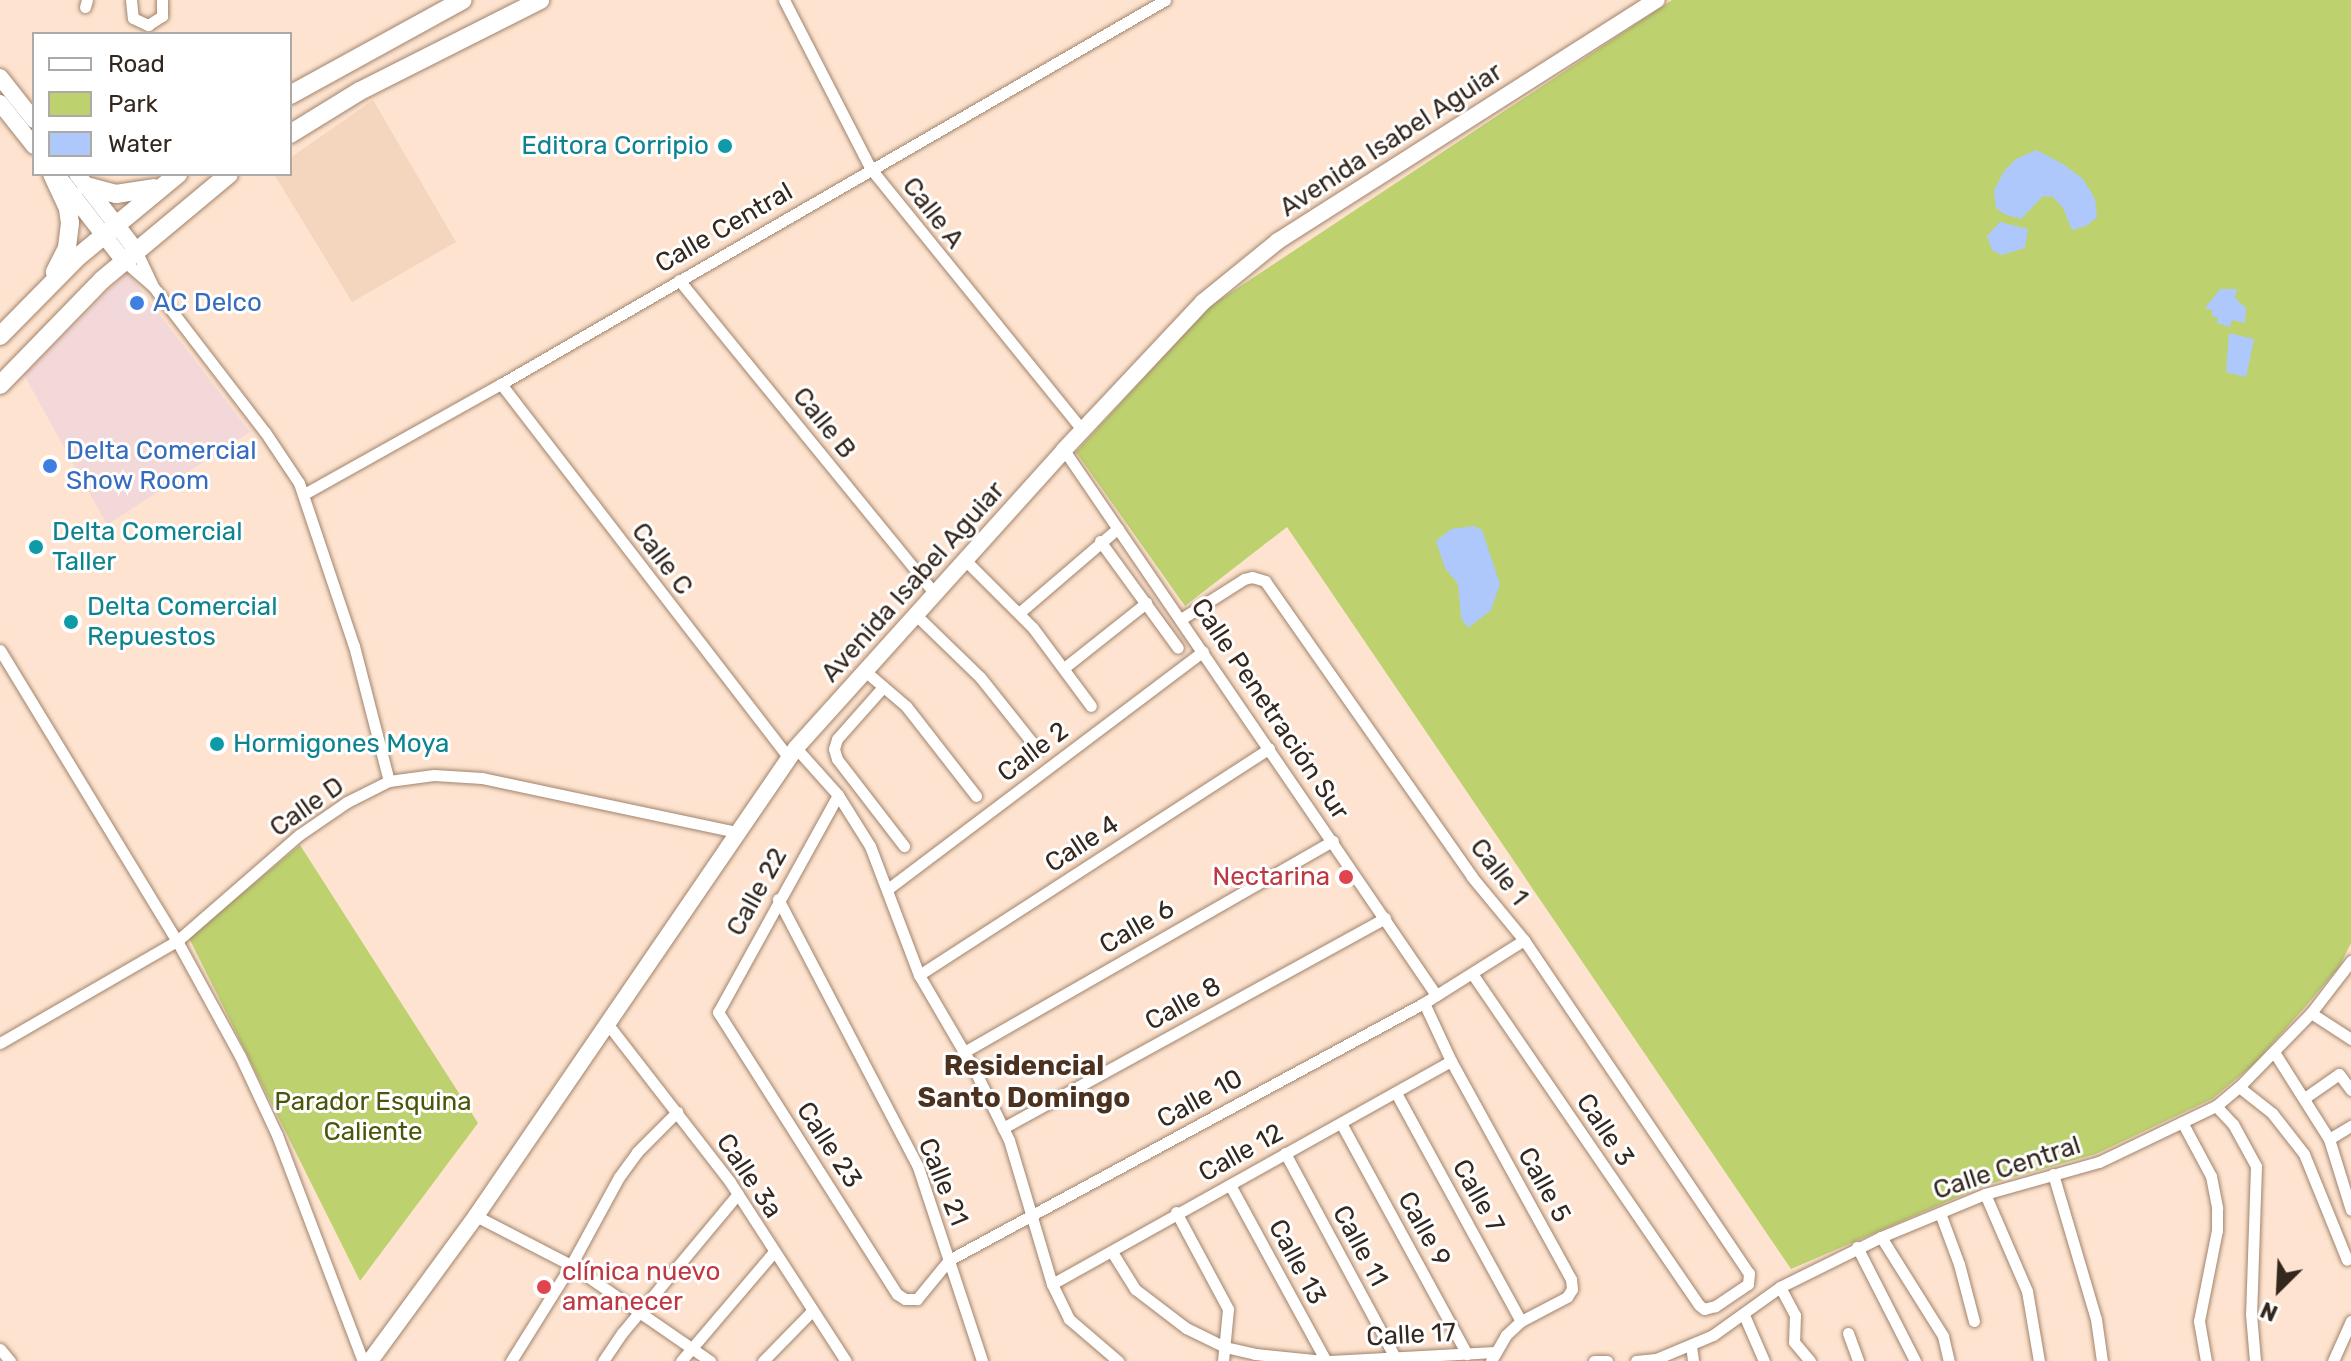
<!DOCTYPE html>
<meta charset="utf-8">
<style>
body{margin:0}
#map{position:relative;width:2351px;height:1361px;overflow:hidden;background:#fee4d0;font-family:Rubik,sans-serif}
div>[style]{position:absolute}
[style*='--x']{left:calc(var(--x)*1px);top:calc(var(--y)*1px);width:calc(var(--w)*1px);rotate:calc(var(--a)*1deg)}
.commercial>*{inset:0;background:#f3d8d9}
.built>*{inset:0;background:#f4d5bd}
.green>*{inset:0;background:#bdd16f}
.water>*{inset:0;background:#aec8fb}
.roads{filter:drop-shadow(0 0 2px #a1836c) drop-shadow(0 0 2px #a1836c)}
.minor>*{height:11px;margin:-5.5px;padding:0 5.5px;transform-origin:5.5px;border-radius:5.5px;background:#fff}
.secondary>*{height:16px;margin:-8px;padding:0 8px;transform-origin:8px;border-radius:8px;background:#fff}
.primary>*{height:18px;margin:-9px;padding:0 9px;transform-origin:9px;border-radius:9px;background:#fff}
.dots>*{width:22px;height:22px;translate:-50% -50%;box-sizing:border-box;border:4px solid #fff;border-radius:50%}
span{translate:-50% -50%;white-space:nowrap;text-align:center;line-height:1.15;-webkit-text-stroke:6px #fff;paint-order:stroke}
.street-label{font-size:26px;color:#34271e}
.culture-label{font-size:26px;color:#0d838f}
.right{translate:-100% -50%;text-align:right}
.left{translate:0 -50%;text-align:left}
.shop-label{font-size:26px;color:#366cbe}
.health-label{font-size:26px;color:#be3a42}
.park-label{font-size:26px;color:#4b560a}
.neighbourhood-label{font-size:28px;color:#4b311e;font-weight:700}
.legend{position:absolute;left:32px;top:32px;width:260px;height:144px;box-sizing:border-box;background:#fff;border:2px solid #aea9a5;margin:0;padding:10px 14px;list-style:none;font-size:24px;color:#34271e}
.legend li{display:flex;align-items:center;gap:16px;height:40px}
.legend b{width:40px;border:2px solid #aea9a5}
.north{position:absolute;left:2239px;top:1249px;width:80px;height:80px;-webkit-text-stroke:6px #fff;paint-order:stroke;rotate:204deg;font-size:22px;font-weight:700;line-height:32px;text-align:center;color:#34271e}
.north::after{content:'';display:block;margin:auto;width:28px;height:36px;background:#34271e;clip-path:polygon(50% 0,100% 100%,50% 72%,0 100%)}
</style>
<div id="map">
<div class="commercial">
<div style="clip-path:polygon(127px 272px,250px 432px,107px 525px,24px 375px)"></div>
</div>
<div class="built">
<div style="clip-path:polygon(373px 100px,456px 242px,352px 302px,274px 174px,290px 174px,290px 158px)"></div>
</div>
<div class="green">
<div style="clip-path:polygon(1672px 0,2351px 0,2351px 943px,2339px 967px,2305px 1007px,2253px 1065px,2212px 1099px,2096px 1154px,1986px 1185px,1791px 1269px,1287px 527px,1185px 606px,1076px 452px,1209px 307px)"></div>
<div style="clip-path:polygon(300px 845px,478px 1123px,360px 1281px,189px 938px)"></div>
</div>
<div class="water">
<div style="clip-path:polygon(2036px 150px,2063px 164px,2083px 179px,2095px 199px,2097px 217px,2086px 226px,2072px 230px,2063px 208px,2053px 197px,2043px 196px,2021px 219px,2006px 215px,1996px 208px,1994px 191px,2004px 171px,2016px 159px)"></div>
<div style="clip-path:polygon(2000px 222px,2028px 229px,2025px 248px,2001px 255px,1992px 250px,1987px 236px)"></div>
<div style="clip-path:polygon(2220px 289px,2237px 289px,2235px 298px,2246px 308px,2245px 323px,2232px 320px,2230px 327px,2217px 323px,2218px 318px,2212px 316px,2212px 310px,2205px 308px)"></div>
<div style="clip-path:polygon(2229px 333px,2254px 339px,2246px 377px,2226px 372px)"></div>
<div style="clip-path:polygon(1474px 526px,1482px 530px,1500px 584px,1491px 610px,1468px 628px,1461px 618px,1458px 584px,1445px 568px,1436px 541px,1451px 529px)"></div>
</div>
<div class="roads">
<div class="minor">
<div style="--x:131;--y:0;--w:18;--a:84"></div>
<div style="--x:133;--y:18;--w:17;--a:25"></div>
<div style="--x:148;--y:25;--w:17;--a:-33"></div>
<div style="--x:162;--y:16;--w:16;--a:-90"></div>
<div style="--x:784;--y:0;--w:190;--a:62.8"></div>
<div style="--x:871;--y:169;--w:336;--a:51"></div>
<div style="--x:85;--y:7;--w:7;--a:-74"></div>
<div style="--x:136;--y:250;--w:38;--a:65"></div>
<div style="--x:152;--y:285;--w:185;--a:52.5"></div>
<div style="--x:265;--y:432;--w:61;--a:56.3"></div>
<div style="--x:299;--y:483;--w:172;--a:71.4"></div>
<div style="--x:354;--y:646;--w:139;--a:75.5"></div>
<div style="--x:124;--y:261;--w:37;--a:41"></div>
<div style="--x:679;--y:280;--w:405;--a:50.8"></div>
<div style="--x:501;--y:384;--w:472;--a:52.4"></div>
<div style="--x:1064;--y:450;--w:660;--a:55.68"></div>
<div style="--x:304;--y:494;--w:226;--a:-29.2"></div>
<div style="--x:501;--y:384;--w:767;--a:-30.04"></div>
<div style="--x:1100;--y:541;--w:132;--a:53.9"></div>
<div style="--x:965;--y:560;--w:96;--a:45"></div>
<div style="--x:1033;--y:628;--w:97;--a:53.4"></div>
<div style="--x:1019;--y:613;--w:130;--a:-40.6"></div>
<div style="--x:916;--y:615;--w:89;--a:44.1"></div>
<div style="--x:980;--y:677;--w:93;--a:51.5"></div>
<div style="--x:1181;--y:619;--w:75;--a:-32.4"></div>
<div style="--x:1244;--y:579;--w:8;--a:-14"></div>
<div style="--x:1252;--y:577;--w:14;--a:17"></div>
<div style="--x:1265;--y:581;--w:361;--a:55"></div>
<div style="--x:1472;--y:877;--w:82;--a:50.5"></div>
<div style="--x:1524;--y:940;--w:402;--a:56"></div>
<div style="--x:1749;--y:1273;--w:11;--a:95"></div>
<div style="--x:1748;--y:1284;--w:40;--a:146"></div>
<div style="--x:1715;--y:1306;--w:11;--a:165"></div>
<div style="--x:1704;--y:1309;--w:6;--a:-141"></div>
<div style="--x:1699;--y:1305;--w:401;--a:-124.4"></div>
<div style="--x:0;--y:650;--w:341;--a:58.7"></div>
<div style="--x:177;--y:941;--w:131;--a:61.3"></div>
<div style="--x:240;--y:1056;--w:87;--a:64.9"></div>
<div style="--x:277;--y:1135;--w:242;--a:69.2"></div>
<div style="--x:1064;--y:668;--w:105;--a:-38.4"></div>
<div style="--x:865;--y:671;--w:54;--a:40.5"></div>
<div style="--x:906;--y:706;--w:114;--a:52.1"></div>
<div style="--x:883;--y:687;--w:69;--a:131.5"></div>
<div style="--x:837;--y:739;--w:10;--a:107"></div>
<div style="--x:834;--y:749;--w:10;--a:73"></div>
<div style="--x:837;--y:759;--w:110;--a:52.4"></div>
<div style="--x:796;--y:748;--w:63;--a:48.2"></div>
<div style="--x:838;--y:795;--w:60;--a:57.9"></div>
<div style="--x:870;--y:846;--w:138;--a:69.2"></div>
<div style="--x:919;--y:975;--w:109;--a:59.7"></div>
<div style="--x:974;--y:1069;--w:79;--a:63.8"></div>
<div style="--x:1009;--y:1140;--w:150;--a:73.4"></div>
<div style="--x:1052;--y:1284;--w:39;--a:64"></div>
<div style="--x:1069;--y:1319;--w:65;--a:40.6"></div>
<div style="--x:838;--y:795;--w:248;--a:118.9"></div>
<div style="--x:718;--y:1012;--w:334;--a:57.6"></div>
<div style="--x:897;--y:1294;--w:9;--a:32"></div>
<div style="--x:905;--y:1299;--w:12;--a:0"></div>
<div style="--x:917;--y:1299;--w:50;--a:-50.6"></div>
<div style="--x:949;--y:1260;--w:540;--a:-28.42"></div>
<div style="--x:1424;--y:1003;--w:118;--a:-32.2"></div>
<div style="--x:889;--y:888;--w:393;--a:-37"></div>
<div style="--x:778;--y:899;--w:302;--a:62.4"></div>
<div style="--x:918;--y:1167;--w:204;--a:71.7"></div>
<div style="--x:919;--y:975;--w:417;--a:-32.9"></div>
<div style="--x:1424;--y:1003;--w:64;--a:65"></div>
<div style="--x:1451;--y:1061;--w:249;--a:61.2"></div>
<div style="--x:1571;--y:1279;--w:10;--a:84"></div>
<div style="--x:1572;--y:1289;--w:9;--a:122"></div>
<div style="--x:1567;--y:1297;--w:52;--a:152.4"></div>
<div style="--x:1521;--y:1321;--w:21;--a:137"></div>
<div style="--x:1506;--y:1335;--w:30;--a:120"></div>
<div style="--x:2311;--y:1013;--w:48;--a:33"></div>
<div style="--x:606;--y:1022;--w:202;--a:52.2"></div>
<div style="--x:730;--y:1182;--w:213;--a:57.1"></div>
<div style="--x:0;--y:1043;--w:204;--a:-30"></div>
<div style="--x:177;--y:941;--w:162;--a:-41"></div>
<div style="--x:299;--y:835;--w:58;--a:-34.5"></div>
<div style="--x:347;--y:802;--w:47;--a:-26.6"></div>
<div style="--x:389;--y:781;--w:45;--a:-7.6"></div>
<div style="--x:434;--y:775;--w:48;--a:3.6"></div>
<div style="--x:482;--y:778;--w:260;--a:12"></div>
<div style="--x:964;--y:1052;--w:425;--a:-29.8"></div>
<div style="--x:2274;--y:1052;--w:103;--a:57.7"></div>
<div style="--x:2329;--y:1139;--w:74;--a:72.8"></div>
<div style="--x:2239;--y:1087;--w:42;--a:38.2"></div>
<div style="--x:2272;--y:1113;--w:52;--a:52"></div>
<div style="--x:2304;--y:1154;--w:114;--a:67.9"></div>
<div style="--x:1396;--y:1093;--w:260;--a:61.3"></div>
<div style="--x:2306;--y:1097;--w:40;--a:-34.9"></div>
<div style="--x:2339;--y:1074;--w:20;--a:53"></div>
<div style="--x:2216;--y:1106;--w:25;--a:47"></div>
<div style="--x:2233;--y:1124;--w:48;--a:61.3"></div>
<div style="--x:2256;--y:1166;--w:148;--a:91.9"></div>
<div style="--x:2251;--y:1314;--w:47;--a:85.1"></div>
<div style="--x:2182;--y:1122;--w:61;--a:61.8"></div>
<div style="--x:2211;--y:1176;--w:33;--a:79"></div>
<div style="--x:2217;--y:1208;--w:22;--a:90"></div>
<div style="--x:2217;--y:1230;--w:93;--a:101.2"></div>
<div style="--x:2199;--y:1321;--w:41;--a:80.1"></div>
<div style="--x:1342;--y:1125;--w:261;--a:61.4"></div>
<div style="--x:1003;--y:1128;--w:436;--a:-28.8"></div>
<div style="--x:2329;--y:1139;--w:26;--a:-31"></div>
<div style="--x:1285;--y:1153;--w:234;--a:61.7"></div>
<div style="--x:2053;--y:1174;--w:151;--a:73.5"></div>
<div style="--x:2096;--y:1319;--w:42;--a:81.9"></div>
<div style="--x:1230;--y:1185;--w:200;--a:61.4"></div>
<div style="--x:1985;--y:1194;--w:106;--a:66.6"></div>
<div style="--x:2027;--y:1291;--w:71;--a:80.3"></div>
<div style="--x:1176;--y:1212;--w:110;--a:61.8"></div>
<div style="--x:1228;--y:1309;--w:52;--a:95.5"></div>
<div style="--x:1940;--y:1213;--w:54;--a:69.6"></div>
<div style="--x:1959;--y:1264;--w:59;--a:75.3"></div>
<div style="--x:476;--y:1216;--w:107;--a:27.3"></div>
<div style="--x:571;--y:1265;--w:169;--a:34.6"></div>
<div style="--x:1881;--y:1237;--w:117;--a:57.9"></div>
<div style="--x:1943;--y:1336;--w:26;--a:77"></div>
<div style="--x:1857;--y:1247;--w:128;--a:63"></div>
<div style="--x:1112;--y:1252;--w:44;--a:58.1"></div>
<div style="--x:1135;--y:1289;--w:64;--a:37.4"></div>
<div style="--x:1186;--y:1328;--w:43;--a:26"></div>
<div style="--x:1225;--y:1347;--w:31;--a:13"></div>
<div style="--x:1255;--y:1354;--w:69;--a:5.8"></div>
<div style="--x:1052;--y:1284;--w:457;--a:-29.2"></div>
<div style="--x:1780;--y:1287;--w:32;--a:62"></div>
<div style="--x:1795;--y:1315;--w:27;--a:92"></div>
<div style="--x:1794;--y:1342;--w:25;--a:50"></div>
<div style="--x:1744;--y:1315;--w:50;--a:66.5"></div>
<div style="--x:1848;--y:1333;--w:30;--a:70"></div>
<div style="--x:1691;--y:1346;--w:15;--a:82"></div>
<div style="--x:0;--y:1349;--w:16;--a:50"></div>
<div style="--x:511;--y:1361;--w:113;--a:-58"></div>
<div style="--x:571;--y:1265;--w:100;--a:-61.4"></div>
<div style="--x:619;--y:1177;--w:31;--a:-54"></div>
<div style="--x:637;--y:1152;--w:57;--a:-45"></div>
<div style="--x:603;--y:1361;--w:34;--a:-56"></div>
<div style="--x:622;--y:1333;--w:181;--a:-50.2"></div>
<div style="--x:681;--y:1361;--w:142;--a:-49.6"></div>
<div style="--x:763;--y:1361;--w:70;--a:-45.6"></div>
<div style="--x:1330;--y:1361;--w:165;--a:-3.1"></div>
<div style="--x:1594;--y:1361;--w:13;--a:0"></div>
<div style="--x:1636;--y:1361;--w:20;--a:-6"></div>
<div style="--x:1656;--y:1359;--w:62;--a:-22.8"></div>
<div style="--x:1713;--y:1335;--w:82;--a:-35.6"></div>
<div style="--x:1780;--y:1287;--w:113;--a:-26.3"></div>
<div style="--x:1881;--y:1237;--w:113;--a:-22.5"></div>
<div style="--x:1985;--y:1194;--w:118;--a:-15.7"></div>
<div style="--x:2099;--y:1162;--w:130;--a:-25.6"></div>
<div style="--x:2216;--y:1106;--w:30;--a:-40"></div>
<div style="--x:2239;--y:1087;--w:103;--a:-45.8"></div>
<div style="--x:2311;--y:1013;--w:66;--a:-52.4"></div>
<div style="--x:2333;--y:1361;--w:44;--a:-65.8"></div>
</div>
<div class="secondary">
<div style="--x:0;--y:77;--w:55;--a:51.7"></div>
<div style="--x:0;--y:103;--w:55;--a:51.7"></div>
<div style="--x:77;--y:174;--w:96;--a:52.2"></div>
<div style="--x:57;--y:175;--w:109;--a:52.1"></div>
<div style="--x:370;--y:1361;--w:180;--a:-53.8"></div>
<div style="--x:476;--y:1216;--w:567;--a:-55.64"></div>
<div style="--x:796;--y:748;--w:401;--a:-48"></div>
<div style="--x:1064;--y:450;--w:203;--a:-46.8"></div>
<div style="--x:1203;--y:302;--w:97;--a:-39.1"></div>
<div style="--x:1278;--y:241;--w:449;--a:-32.5"></div>
</div>
<div class="primary">
<div style="--x:290;--y:95;--w:197;--a:-28.8"></div>
<div style="--x:290;--y:134;--w:82;--a:-31.6"></div>
<div style="--x:360;--y:91;--w:202;--a:-26.8"></div>
<div style="--x:52;--y:174;--w:38;--a:65"></div>
<div style="--x:68;--y:209;--w:14;--a:82"></div>
<div style="--x:70;--y:223;--w:25;--a:97"></div>
<div style="--x:67;--y:248;--w:27;--a:117"></div>
<div style="--x:86;--y:186;--w:31;--a:15"></div>
<div style="--x:116;--y:194;--w:38;--a:-9"></div>
<div style="--x:0;--y:336;--w:112;--a:-45.4"></div>
<div style="--x:79;--y:256;--w:129;--a:-39.6"></div>
<div style="--x:0;--y:385;--w:146;--a:-45.8"></div>
<div style="--x:102;--y:280;--w:165;--a:-39.8"></div>
</div>
</div>
<div class="dots">
<div style="left:725px;top:146px;background:#0f9aa8"></div>
<div style="left:137px;top:303px;background:#3f7fe0"></div>
<div style="left:50px;top:466px;background:#3f7fe0"></div>
<div style="left:36px;top:547px;background:#0f9aa8"></div>
<div style="left:71px;top:622px;background:#0f9aa8"></div>
<div style="left:217px;top:744px;background:#0f9aa8"></div>
<div style="left:1346px;top:877px;background:#e0444e"></div>
<div style="left:544px;top:1287px;background:#e0444e"></div>
</div>
<div class="street-label">
<span style="left:1391px;top:140px;rotate:-33deg">Avenida Isabel Aguiar</span>
<span style="left:933px;top:213px;rotate:52deg">Calle A</span>
<span style="left:724px;top:228px;rotate:-30deg">Calle Central</span>
<span style="left:824px;top:423px;rotate:51deg">Calle B</span>
<span style="left:662px;top:559px;rotate:53deg">Calle C</span>
<span style="left:913px;top:582px;rotate:-48deg">Avenida Isabel Aguiar</span>
<span style="left:1270px;top:709px;rotate:56deg">Calle Penetración Sur</span>
<span style="left:1033px;top:752px;rotate:-37deg">Calle 2</span>
<span style="left:307px;top:807px;rotate:-35deg">Calle D</span>
<span style="left:1082px;top:844px;rotate:-33deg">Calle 4</span>
<span style="left:1499px;top:872px;rotate:52deg">Calle 1</span>
<span style="left:757px;top:892px;rotate:-61deg">Calle 22</span>
<span style="left:1137px;top:927px;rotate:-30deg">Calle 6</span>
<span style="left:1183px;top:1004px;rotate:-29deg">Calle 8</span>
<span style="left:1200px;top:1099px;rotate:-29deg">Calle 10</span>
<span style="left:1605px;top:1130px;rotate:56deg">Calle 3</span>
<span style="left:829px;top:1145px;rotate:57deg">Calle 23</span>
<span style="left:1241px;top:1153px;rotate:-29deg">Calle 12</span>
<span style="left:2007px;top:1168px;rotate:-18deg">Calle Central</span>
<span style="left:749px;top:1176px;rotate:56deg">Calle 3a</span>
<span style="left:943px;top:1182px;rotate:68deg">Calle 21</span>
<span style="left:1544px;top:1185px;rotate:61deg">Calle 5</span>
<span style="left:1478px;top:1196px;rotate:61deg">Calle 7</span>
<span style="left:1424px;top:1229px;rotate:61deg">Calle 9</span>
<span style="left:1360px;top:1246px;rotate:62deg">Calle 11</span>
<span style="left:1297px;top:1262px;rotate:62deg">Calle 13</span>
<span style="left:1411px;top:1335px;rotate:-3deg">Calle 17</span>
</div>
<div class="culture-label">
<span class="right" style="left:709px;top:146px">Editora Corripio</span>
<span class="left" style="left:52px;top:547px">Delta Comercial<br>Taller</span>
<span class="left" style="left:87px;top:622px">Delta Comercial<br>Repuestos</span>
<span class="left" style="left:233px;top:744px">Hormigones Moya</span>
</div>
<div class="shop-label">
<span class="left" style="left:153px;top:303px">AC Delco</span>
<span class="left" style="left:66px;top:466px">Delta Comercial<br>Show Room</span>
</div>
<div class="health-label">
<span class="right" style="left:1330px;top:877px">Nectarina</span>
<span class="left" style="left:562px;top:1287px">clínica nuevo<br>amanecer</span>
</div>
<div class="park-label">
<span style="left:373px;top:1117px">Parador Esquina<br>Caliente</span>
</div>
<div class="neighbourhood-label">
<span style="left:1024px;top:1082px">Residencial<br>Santo Domingo</span>
</div>
<ul class="legend">
<li><b style="height:10px;background:#fff"></b>Road</li>
<li><b style="height:22px;background:#bdd16f"></b>Park</li>
<li><b style="height:22px;background:#aec8fb"></b>Water</li>
</ul>
<div class="north">N</div>
</div>
